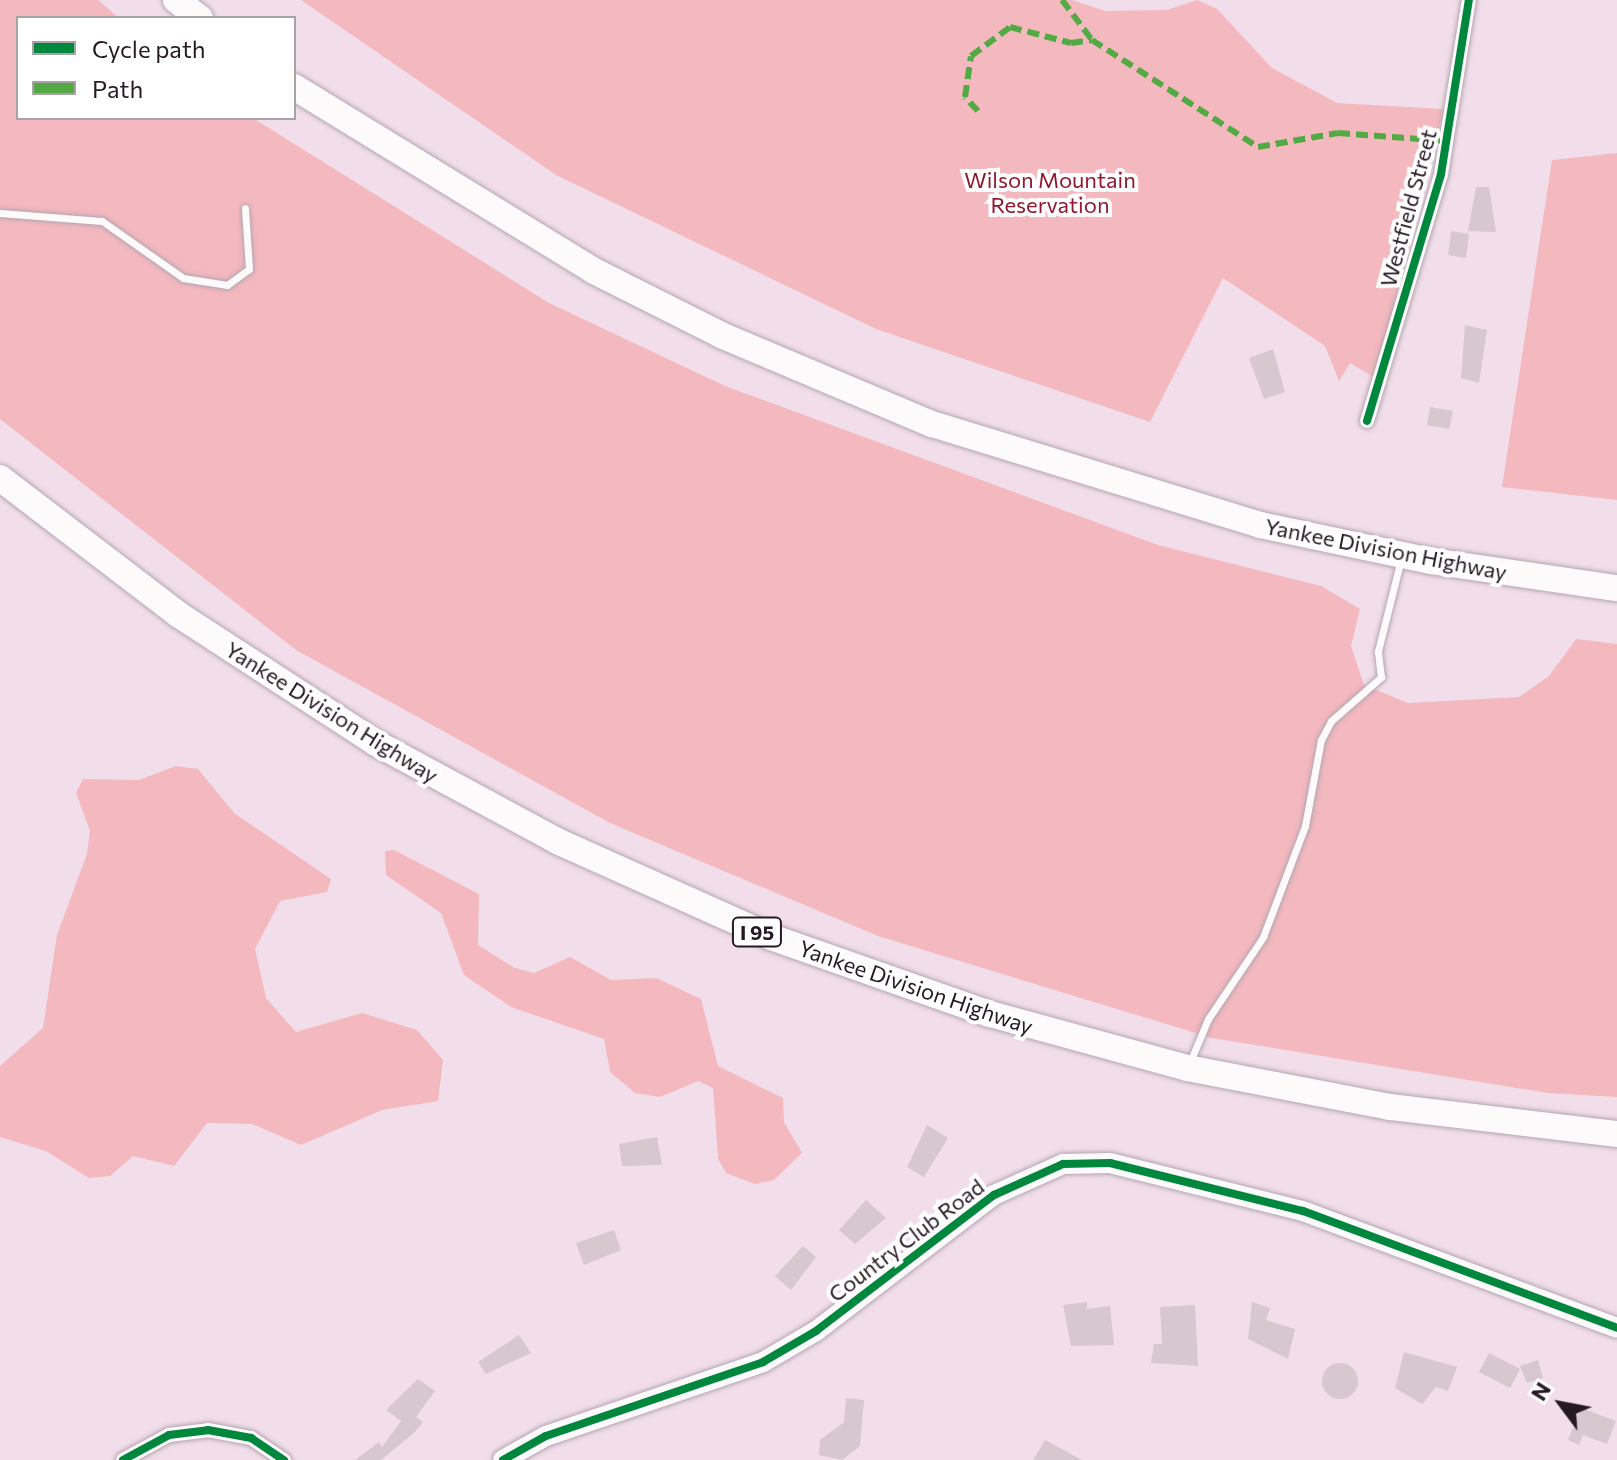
<!DOCTYPE html>
<style>
body{margin:0}
#map{position:relative;width:1617px;height:1460px;overflow:hidden;background:#f1deea;font-family:Commissioner,sans-serif}
div>[style]{position:absolute}
[style*='--x']{left:calc(var(--x)*1px);top:calc(var(--y)*1px);width:calc(var(--w)*1px);rotate:calc(var(--a)*1deg)}
.green>*{inset:0;background:#f4b8bf}
.building>*{inset:0;background:#d7c7ce}
.round{border-radius:50%}
.roads{filter:drop-shadow(0 0 2px #b5a6b0) drop-shadow(0 0 2px #b5a6b0)}
.lane>*{height:7px;margin:-3.5px;padding:0 3.5px;transform-origin:3.5px;border-radius:3.5px;background:#fdfafc}
.street>*{height:14px;margin:-7px;padding:0 7px;transform-origin:7px;border-radius:7px;background:#fdfafc}
.secondary>*{height:20px;margin:-10px;padding:0 10px;transform-origin:10px;border-radius:10px;background:#fdfafc}
.highway>*{height:26px;margin:-13px;padding:0 13px;transform-origin:13px;border-radius:13px;background:#fdfafc}
.quiet>*{height:6px;margin-top:-3px;transform-origin:0;background:repeating-linear-gradient(90deg,#53a943 0 12px,transparent 0 18px)}
.cycleway>*{height:8px;margin:-4px;padding:0 4px;transform-origin:4px;border-radius:4px;background:#00873e}
span{translate:-50% -50%;white-space:nowrap;text-align:center;line-height:1.15;-webkit-text-stroke:8px #fff;paint-order:stroke}
.shield-label span{padding:2px 6px;background:#fff;border:2px solid;border-radius:6px;-webkit-text-stroke-width:0}
.shield-label{font-size:20px;color:#261a22;font-weight:700}
.park-label{font-size:22px;color:#921830}
.street-label{font-size:22px;color:#261a22}
.legend{position:absolute;left:16px;top:16px;width:280px;height:104px;box-sizing:border-box;background:#fff;border:2px solid #a8a3a7;margin:0;padding:10px 14px;list-style:none;font-size:24px;color:#261a22}
.legend li{display:flex;align-items:center;gap:16px;height:40px}
.legend b{width:40px;border:2px solid #a8a3a7}
.north{position:absolute;left:1521px;top:1364px;width:80px;height:80px;-webkit-text-stroke:6px #fff;paint-order:stroke;rotate:302deg;font-size:22px;font-weight:700;line-height:32px;text-align:center;color:#261a22}
.north::after{content:'';display:block;margin:auto;width:28px;height:36px;background:#261a22;clip-path:polygon(50% 0,100% 100%,50% 72%,0 100%)}
</style>
<div id="map">
<div class="green">
<div style="clip-path:polygon(0 0,98px 0,119px 18px,18px 18px,18px 118px,253px 118px,549px 303px,725px 386px,1158px 545px,1321px 586px,1360px 609px,1351px 646px,1364px 685px,1408px 703px,1519px 697px,1549px 676px,1576px 639px,1617px 644px,1617px 1097px,1548px 1093px,1212px 1038px,878px 936px,610px 823px,296px 650px,0 419px)"></div>
<div style="clip-path:polygon(301px 0,1072px 0,1105px 11px,1167px 10px,1197px 0,1217px 9px,1272px 68px,1337px 103px,1444px 109px,1375px 378px,1350px 363px,1339px 381px,1325px 346px,1223px 278px,1150px 422px,876px 329px,556px 175px)"></div>
<div style="clip-path:polygon(1617px 153px,1617px 500px,1502px 487px,1552px 160px)"></div>
<div style="clip-path:polygon(176px 766px,198px 769px,234px 813px,331px 879px,327px 892px,280px 901px,255px 949px,266px 998px,296px 1032px,362px 1013px,417px 1030px,443px 1060px,438px 1101px,382px 1110px,301px 1145px,252px 1124px,207px 1123px,174px 1166px,133px 1156px,110px 1176px,89px 1178px,46px 1151px,0 1137px,0 1066px,43px 1028px,57px 935px,87px 854px,90px 831px,76px 793px,83px 779px,139px 780px)"></div>
<div style="clip-path:polygon(394px 850px,479px 894px,478px 945px,515px 968px,534px 973px,570px 957px,611px 980px,656px 978px,701px 999px,718px 1066px,783px 1098px,784px 1122px,802px 1153px,774px 1180px,755px 1184px,726px 1173px,718px 1158px,713px 1088px,698px 1081px,660px 1097px,635px 1093px,610px 1072px,604px 1039px,511px 1007px,464px 975px,441px 913px,386px 875px,385px 851px)"></div>
</div>
<div class="building">
<div style="clip-path:polygon(1476px 187px,1489px 187px,1496px 232px,1468px 231px)"></div>
<div style="clip-path:polygon(1451px 231px,1469px 234px,1466px 258px,1448px 255px)"></div>
<div style="clip-path:polygon(1465px 325px,1487px 330px,1479px 383px,1461px 378px)"></div>
<div style="clip-path:polygon(1273px 349px,1285px 392px,1264px 399px,1249px 358px)"></div>
<div style="clip-path:polygon(1430px 407px,1453px 411px,1449px 429px,1427px 425px)"></div>
<div style="clip-path:polygon(927px 1125px,948px 1138px,924px 1177px,907px 1167px)"></div>
<div style="clip-path:polygon(657px 1137px,662px 1165px,622px 1166px,619px 1144px)"></div>
<div style="clip-path:polygon(866px 1200px,886px 1218px,855px 1244px,839px 1230px)"></div>
<div style="clip-path:polygon(614px 1230px,621px 1250px,584px 1265px,576px 1243px)"></div>
<div style="clip-path:polygon(803px 1246px,816px 1257px,791px 1290px,775px 1276px)"></div>
<div style="clip-path:polygon(1087px 1302px,1087px 1309px,1110px 1306px,1114px 1345px,1071px 1346px,1063px 1305px)"></div>
<div style="clip-path:polygon(1252px 1302px,1270px 1308px,1266px 1320px,1295px 1329px,1288px 1359px,1248px 1339px)"></div>
<div style="clip-path:polygon(1195px 1305px,1198px 1366px,1151px 1363px,1154px 1344px,1162px 1344px,1160px 1307px)"></div>
<div style="clip-path:polygon(519px 1335px,531px 1353px,486px 1374px,478px 1362px)"></div>
<div style="clip-path:polygon(1404px 1352px,1457px 1367px,1448px 1391px,1436px 1387px,1422px 1404px,1395px 1388px)"></div>
<div style="clip-path:polygon(1489px 1353px,1520px 1369px,1510px 1388px,1479px 1372px)"></div>
<div style="clip-path:polygon(1538px 1360px,1543px 1378px,1527px 1383px,1520px 1366px)"></div>
<div class="round" style="left:1322px;top:1363px;width:36px;height:36px"></div>
<div style="clip-path:polygon(418px 1379px,435px 1391px,416px 1417px,423px 1422px,415px 1432px,381px 1460px,355px 1460px,379px 1442px,382px 1447px,401px 1421px,386px 1410px)"></div>
<div style="clip-path:polygon(846px 1398px,864px 1400px,860px 1446px,842px 1460px,819px 1455px,820px 1440px,844px 1422px)"></div>
<div style="clip-path:polygon(1581px 1408px,1616px 1421px,1607px 1444px,1583px 1435px,1579px 1445px,1568px 1440px)"></div>
<div style="clip-path:polygon(1045px 1440px,1082px 1460px,1033px 1460px)"></div>
</div>
<div class="roads">
<div class="lane">
<div style="--x:0;--y:213;--w:102;--a:4.5"></div>
<div style="--x:102;--y:221;--w:99;--a:35.1"></div>
<div style="--x:183;--y:278;--w:45;--a:9"></div>
<div style="--x:227;--y:285;--w:27;--a:-36"></div>
<div style="--x:249;--y:269;--w:61;--a:-93.8"></div>
<div style="--x:1190;--y:1062;--w:47;--a:-67.3"></div>
<div style="--x:1208;--y:1019;--w:99;--a:-56.1"></div>
<div style="--x:1263;--y:937;--w:119;--a:-69.3"></div>
<div style="--x:1305;--y:826;--w:87;--a:-79.5"></div>
<div style="--x:1321;--y:740;--w:21;--a:-62"></div>
<div style="--x:1331;--y:721;--w:67;--a:-41.3"></div>
<div style="--x:1381;--y:677;--w:26;--a:-97"></div>
<div style="--x:1378;--y:651;--w:95;--a:-76"></div>
</div>
<div class="street">
<div style="--x:1367;--y:421;--w:258;--a:-73.3"></div>
<div style="--x:1441;--y:174;--w:176;--a:-80.9"></div>
<div style="--x:123;--y:1460;--w:52;--a:-28.5"></div>
<div style="--x:169;--y:1435;--w:39;--a:-7"></div>
<div style="--x:208;--y:1430;--w:44;--a:10.5"></div>
<div style="--x:251;--y:1438;--w:40;--a:34"></div>
</div>
<div class="secondary">
<div style="--x:503;--y:1460;--w:49;--a:-29.2"></div>
<div style="--x:546;--y:1436;--w:229;--a:-18.8"></div>
<div style="--x:763;--y:1362;--w:61;--a:-30.3"></div>
<div style="--x:816;--y:1331;--w:224;--a:-37.4"></div>
<div style="--x:994;--y:1195;--w:76;--a:-24.2"></div>
<div style="--x:1063;--y:1164;--w:47;--a:-1.2"></div>
<div style="--x:1110;--y:1163;--w:199;--a:14"></div>
<div style="--x:1303;--y:1211;--w:335;--a:20.4"></div>
</div>
<div class="highway">
<div style="--x:176;--y:0;--w:30;--a:37"></div>
<div style="--x:294;--y:87;--w:352;--a:31.5"></div>
<div style="--x:594;--y:271;--w:142;--a:26.7"></div>
<div style="--x:721;--y:335;--w:229;--a:22.9"></div>
<div style="--x:932;--y:424;--w:343;--a:17.1"></div>
<div style="--x:1260;--y:525;--w:175;--a:11.9"></div>
<div style="--x:1431;--y:561;--w:188;--a:8.3"></div>
<div style="--x:0;--y:478;--w:225;--a:37.4"></div>
<div style="--x:179;--y:615;--w:235;--a:33"></div>
<div style="--x:376;--y:743;--w:208;--a:28.4"></div>
<div style="--x:559;--y:842;--w:232;--a:24.1"></div>
<div style="--x:771;--y:937;--w:232;--a:19.4"></div>
<div style="--x:990;--y:1014;--w:204;--a:15.3"></div>
<div style="--x:1187;--y:1068;--w:207;--a:10.9"></div>
<div style="--x:1390;--y:1107;--w:229;--a:6.8"></div>
</div>
</div>
<div class="quiet">
<div style="--x:1062;--y:0;--w:50;--a:53.1"></div>
<div style="--x:978;--y:111;--w:19;--a:-133"></div>
<div style="--x:965;--y:97;--w:41;--a:-81.7"></div>
<div style="--x:971;--y:56;--w:49;--a:-36.6"></div>
<div style="--x:1010;--y:27;--w:63;--a:14.7"></div>
<div style="--x:1071;--y:43;--w:21;--a:-8"></div>
<div style="--x:1092;--y:40;--w:197;--a:32.8"></div>
<div style="--x:1258;--y:147;--w:81;--a:-9.9"></div>
<div style="--x:1338;--y:133;--w:109;--a:4.2"></div>
</div>
<div class="cycleway">
<div style="--x:1367;--y:421;--w:258;--a:-73.3"></div>
<div style="--x:1441;--y:174;--w:176;--a:-80.9"></div>
<div style="--x:123;--y:1460;--w:52;--a:-28.5"></div>
<div style="--x:169;--y:1435;--w:39;--a:-7"></div>
<div style="--x:208;--y:1430;--w:44;--a:10.5"></div>
<div style="--x:251;--y:1438;--w:40;--a:34"></div>
<div style="--x:503;--y:1460;--w:49;--a:-29.2"></div>
<div style="--x:546;--y:1436;--w:229;--a:-18.8"></div>
<div style="--x:763;--y:1362;--w:61;--a:-30.3"></div>
<div style="--x:816;--y:1331;--w:224;--a:-37.4"></div>
<div style="--x:994;--y:1195;--w:76;--a:-24.2"></div>
<div style="--x:1063;--y:1164;--w:47;--a:-1.2"></div>
<div style="--x:1110;--y:1163;--w:199;--a:14"></div>
<div style="--x:1303;--y:1211;--w:335;--a:20.4"></div>
</div>
<div class="shield-label">
<span style="left:757px;top:932px">I 95</span>
</div>
<div class="park-label">
<span style="left:1050px;top:192px">Wilson Mountain<br>Reservation</span>
</div>
<div class="street-label">
<span style="left:1408px;top:208px;rotate:-75deg">Westfield Street</span>
<span style="left:1386px;top:549px;rotate:11deg">Yankee Division Highway</span>
<span style="left:332px;top:712px;rotate:32deg">Yankee Division Highway</span>
<span style="left:916px;top:987px;rotate:19deg">Yankee Division Highway</span>
<span style="left:906px;top:1240px;rotate:-37deg">Country Club Road</span>
</div>
<ul class="legend">
<li><b style="height:10px;background:#00873e"></b>Cycle path</li>
<li><b style="height:10px;background:#53a943"></b>Path</li>
</ul>
<div class="north">N</div>
</div>
